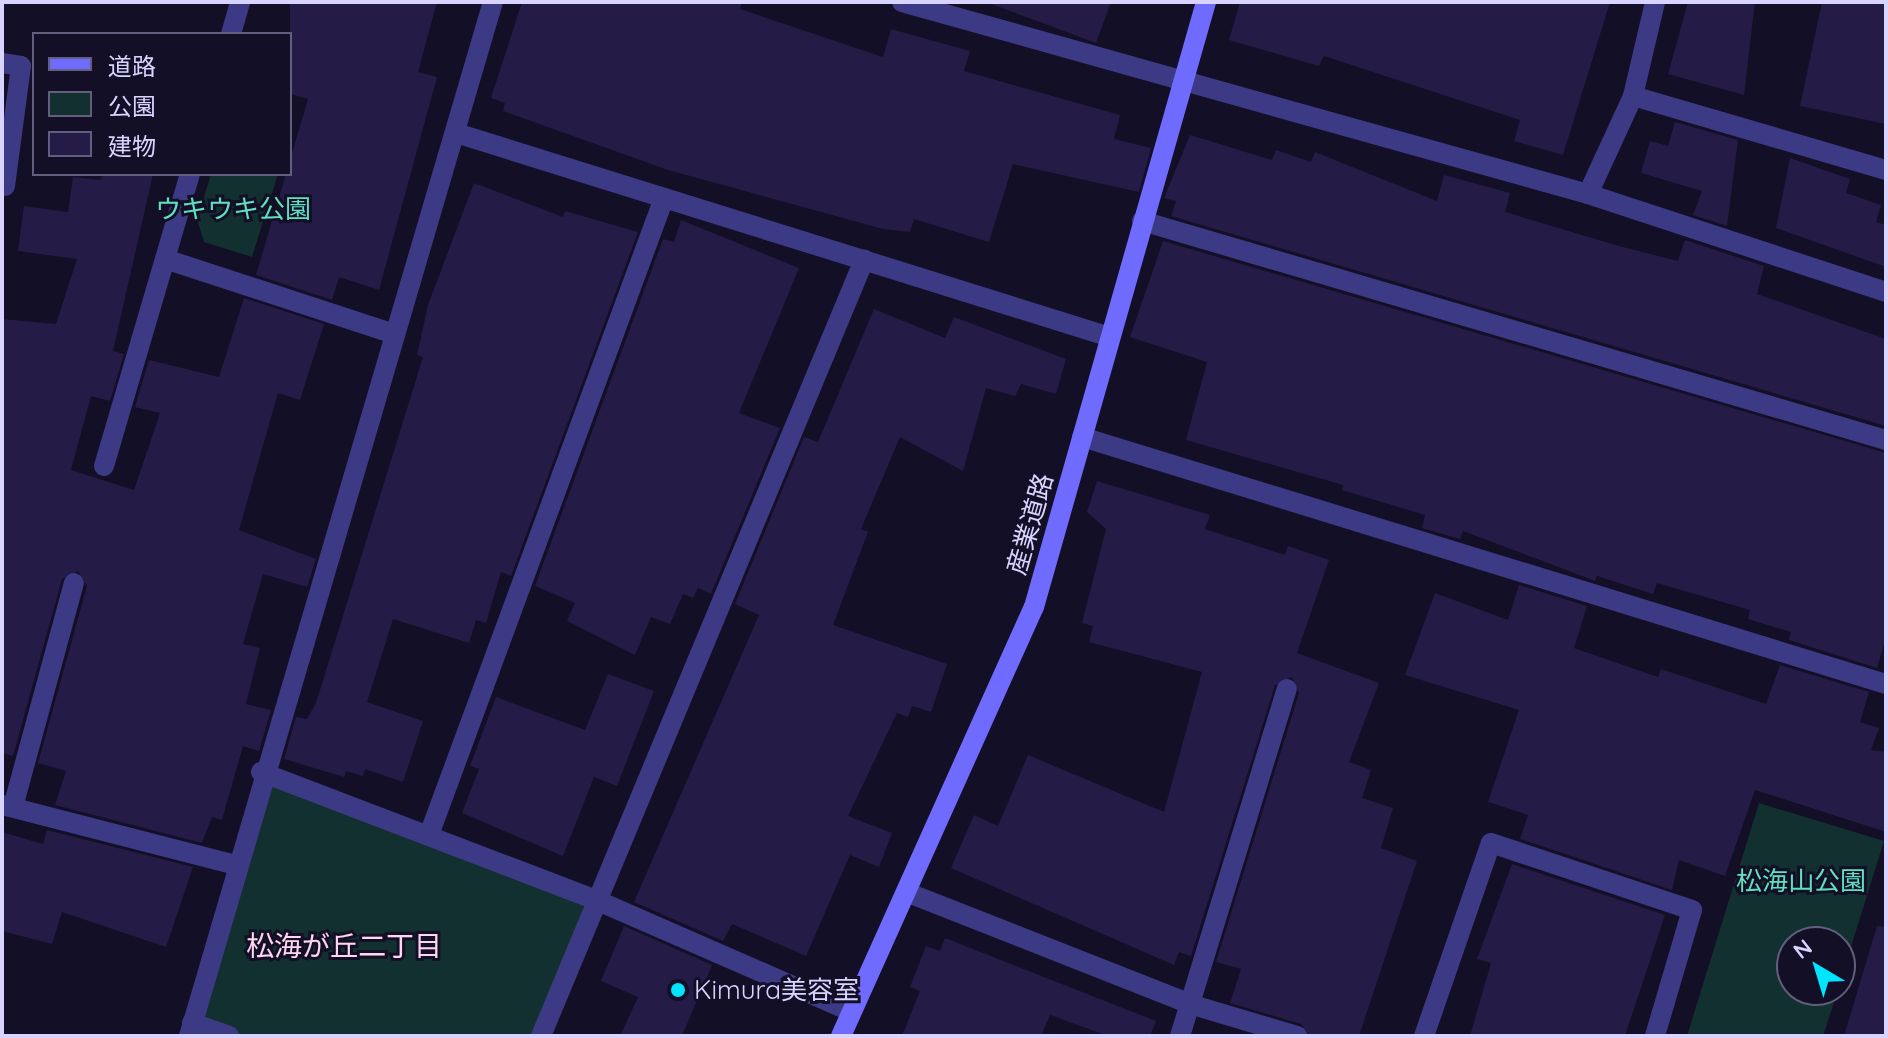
<!DOCTYPE html>
<meta charset="utf-8">
<style>
body{margin:0}
#map{position:relative;width:1888px;height:1038px;overflow:hidden;background:#130f26;font-family:Quicksand,"Noto Sans JP",sans-serif}
div>[style]{position:absolute}
[style*='--x']{left:calc(var(--x)*1px);top:calc(var(--y)*1px);width:calc(var(--w)*1px);rotate:calc(var(--a)*1deg)}
.green>*{inset:0;background:#12302f}
.building>*{inset:0;background:#241b47}
.street>*{height:20px;margin:-10px;padding:0 10px;transform-origin:10px;border-radius:10px;background:#3d3a85}
.secondary>*{height:20px;margin:-10px;padding:0 10px;transform-origin:10px;border-radius:10px;background:#6f6bff}
.dots>*{width:22px;height:22px;translate:-50% -50%;box-sizing:border-box;border:4px solid #130f26;border-radius:50%}
span{translate:-50% -50%;white-space:nowrap;text-align:center;line-height:1.15;-webkit-text-stroke:6px #130f26;paint-order:stroke}
.park-label{font-size:26px;color:#5fe0c0}
.street-label{font-size:26px;color:#d9d4ff}
.poi-label{font-size:26px;color:#d9d4ff}
.left{translate:0 -50%;text-align:left}
.neighbourhood-label{font-size:28px;color:#ffd6f0}
.frame{position:absolute;inset:0;border:4px solid #d9d4ff;pointer-events:none}
.legend{position:absolute;left:32px;top:32px;width:260px;height:144px;box-sizing:border-box;background:#130f26;border:2px solid #625e7d;margin:0;padding:10px 14px;list-style:none;font-size:24px;color:#d9d4ff}
.legend li{display:flex;align-items:center;gap:16px;height:40px}
.legend b{width:40px;border:2px solid #625e7d}
.north{position:absolute;left:1776px;top:926px;width:80px;height:80px;box-sizing:border-box;background:#130f26;border:2px solid #625e7d;border-radius:50%;rotate:322deg;font-size:22px;font-weight:700;line-height:32px;text-align:center;color:#d9d4ff}
.north::after{content:'';display:block;margin:auto;width:28px;height:36px;background:#00e5ff;clip-path:polygon(50% 0,100% 100%,50% 72%,0 100%)}
</style>
<div id="map">
<div class="green">
<div style="clip-path:polygon(211px 174px,278px 174px,252px 257px,204px 242px,197px 219px)"></div>
<div style="clip-path:polygon(261px 772px,596px 900px,541px 1036px,229px 1036px,192px 1023px)"></div>
<div style="clip-path:polygon(1759px 803px,1884px 841px,1840px 982px,1840px 942px,1792px 942px,1792px 990px,1838px 990px,1823px 1036px,1687px 1036px)"></div>
</div>
<div class="building">
<div style="clip-path:polygon(290px 2px,437px 2px,418px 72px,437px 77px,379px 290px,339px 277px,332px 300px,256px 275px,308px 99px,290px 94px)"></div>
<div style="clip-path:polygon(522px 2px,742px 2px,740px 9px,883px 57px,891px 29px,970px 51px,964px 71px,1120px 115px,1114px 139px,1151px 148px,1139px 192px,1013px 164px,989px 242px,914px 219px,910px 232px,883px 229px,668px 170px,503px 111px,505px 103px,491px 98px)"></div>
<div style="clip-path:polygon(986px 2px,1111px 2px,1096px 43px)"></div>
<div style="clip-path:polygon(1240px 2px,1610px 2px,1563px 155px,1514px 141px,1520px 120px,1324px 56px,1319px 66px,1229px 40px)"></div>
<div style="clip-path:polygon(1688px 2px,1755px 2px,1744px 95px,1668px 74px)"></div>
<div style="clip-path:polygon(1822px 2px,1886px 2px,1886px 124px,1800px 106px)"></div>
<div style="clip-path:polygon(1675px 122px,1738px 140px,1727px 226px,1693px 215px,1702px 191px,1641px 173px,1650px 141px,1668px 146px)"></div>
<div style="clip-path:polygon(1190px 135px,1272px 160px,1276px 150px,1311px 162px,1315px 152px,1437px 201px,1444px 175px,1510px 193px,1505px 212px,1619px 246px,1678px 261px,1685px 240px,1764px 266px,1757px 294px,1886px 339px,1886px 426px,1171px 216px,1176px 201px,1164px 198px)"></div>
<div style="clip-path:polygon(1790px 158px,1850px 179px,1846px 193px,1881px 205px,1876px 222px,1886px 225px,1886px 267px,1776px 228px)"></div>
<div style="clip-path:polygon(102px 174px,153px 174px,113px 351px,124px 354px,110px 401px,91px 396px,71px 470px,134px 490px,160px 413px,135px 407px,149px 360px,219px 377px,244px 298px,324px 324px,300px 400px,278px 393px,239px 530px,316px 559px,307px 587px,263px 574px,243px 644px,260px 648px,246px 704px,271px 710px,259px 751px,243px 746px,222px 820px,212px 817px,202px 843px,55px 805px,66px 771px,38px 763px,87px 586px,78px 571px,62px 579px,13px 756px,2px 753px,2px 319px,56px 324px,77px 259px,18px 251px,24px 206px,68px 212px,73px 177px,101px 180px)"></div>
<div style="clip-path:polygon(474px 183px,563px 217px,565px 211px,638px 232px,511px 576px,501px 572px,486px 623px,476px 620px,469px 643px,393px 619px,367px 702px,423px 721px,403px 782px,365px 769px,363px 776px,346px 771px,344px 777px,284px 759px,296px 717px,307px 719px,316px 703px,423px 357px,417px 355px,428px 305px)"></div>
<div style="clip-path:polygon(681px 220px,799px 268px,739px 413px,780px 428px,711px 594px,698px 588px,693px 598px,683px 594px,670px 624px,651px 617px,635px 655px,567px 621px,575px 603px,535px 586px,663px 239px,674px 242px)"></div>
<div style="clip-path:polygon(1163px 241px,1886px 453px,1886px 637px,1877px 668px,1789px 640px,1791px 632px,1748px 619px,1750px 610px,1657px 583px,1653px 594px,1597px 576px,1595px 581px,1463px 531px,1460px 539px,1422px 528px,1425px 515px,1342px 490px,1343px 485px,1186px 440px,1207px 362px,1130px 337px)"></div>
<div style="clip-path:polygon(874px 309px,945px 338px,954px 317px,1066px 359px,1056px 394px,1021px 384px,1015px 396px,986px 388px,963px 471px,900px 437px,861px 529px,868px 532px,833px 625px,947px 664px,931px 712px,912px 706px,908px 717px,897px 713px,848px 816px,892px 833px,879px 867px,850px 855px,806px 956px,732px 924px,723px 941px,634px 902px,759px 615px,735px 604px,804px 437px,818px 442px)"></div>
<div style="clip-path:polygon(1097px 481px,1210px 515px,1205px 529px,1285px 555px,1288px 546px,1329px 560px,1297px 653px,1379px 683px,1349px 762px,1371px 770px,1362px 798px,1393px 808px,1381px 848px,1417px 861px,1359px 1036px,1310px 1036px,1301px 1024px,1230px 1003px,1241px 969px,1216px 962px,1299px 693px,1292px 677px,1275px 685px,1191px 956px,1179px 952px,1174px 965px,951px 868px,974px 815px,998px 826px,1028px 755px,1164px 812px,1202px 672px,1089px 642px,1093px 626px,1082px 623px,1106px 529px,1087px 512px)"></div>
<div style="clip-path:polygon(1519px 585px,1587px 606px,1574px 648px,1658px 677px,1661px 669px,1766px 704px,1780px 665px,1869px 692px,1860px 722px,1879px 728px,1871px 750px,1886px 752px,1886px 832px,1755px 790px,1725px 876px,1679px 860px,1672px 890px,1520px 839px,1528px 815px,1488px 802px,1519px 710px,1405px 675px,1435px 593px,1508px 620px)"></div>
<div style="clip-path:polygon(608px 674px,654px 691px,617px 786px,594px 777px,563px 856px,462px 813px,479px 769px,470px 766px,496px 697px,585px 730px)"></div>
<div style="clip-path:polygon(47px 830px,193px 867px,166px 947px,62px 912px,52px 944px,2px 931px,2px 832px,43px 844px)"></div>
<div style="clip-path:polygon(1512px 864px,1665px 915px,1625px 1036px,1470px 1036px,1491px 963px,1477px 959px)"></div>
<div style="clip-path:polygon(624px 926px,712px 965px,682px 1036px,620px 1036px,638px 997px,601px 981px)"></div>
<div style="clip-path:polygon(1877px 926px,1886px 927px,1886px 1036px,1844px 1036px)"></div>
<div style="clip-path:polygon(945px 938px,1156px 1021px,1150px 1036px,1108px 1036px,1050px 1015px,1041px 1036px,902px 1036px,920px 991px,910px 987px,926px 946px,940px 951px)"></div>
</div>
<div class="street">
<div style="--x:902;--y:2;--w:712;--a:15.64"></div>
<div style="--x:1588;--y:194;--w:314;--a:18.2"></div>
<div style="--x:231;--y:34;--w:33;--a:-74"></div>
<div style="--x:2;--y:63;--w:19;--a:9"></div>
<div style="--x:21;--y:66;--w:121;--a:97.6"></div>
<div style="--x:1633;--y:96;--w:264;--a:16.3"></div>
<div style="--x:456;--y:133;--w:685;--a:17.32"></div>
<div style="--x:1588;--y:194;--w:108;--a:-65.3"></div>
<div style="--x:1633;--y:96;--w:97;--a:-76.8"></div>
<div style="--x:1142;--y:221;--w:776;--a:16.4"></div>
<div style="--x:165;--y:259;--w:242;--a:18.1"></div>
<div style="--x:1082;--y:437;--w:841;--a:17.08"></div>
<div style="--x:104;--y:466;--w:304;--a:-73.6"></div>
<div style="--x:261;--y:772;--w:359;--a:20.9"></div>
<div style="--x:596;--y:900;--w:279;--a:23.6"></div>
<div style="--x:2;--y:805;--w:242;--a:14.4"></div>
<div style="--x:13;--y:807;--w:232;--a:-74.8"></div>
<div style="--x:429;--y:835;--w:679;--a:-69.75"></div>
<div style="--x:906;--y:892;--w:308;--a:21.5"></div>
<div style="--x:1193;--y:1005;--w:109;--a:16.6"></div>
<div style="--x:192;--y:1023;--w:39;--a:19"></div>
<div style="--x:189;--y:1036;--w:1078;--a:-73.62"></div>
<div style="--x:541;--y:1036;--w:841;--a:-67.4"></div>
<div style="--x:1180;--y:1036;--w:363;--a:-72.9"></div>
<div style="--x:1424;--y:1036;--w:204;--a:-70.9"></div>
<div style="--x:1491;--y:843;--w:212;--a:18.4"></div>
<div style="--x:1692;--y:910;--w:131;--a:106.4"></div>
</div>
<div class="secondary">
<div style="--x:841;--y:1036;--w:470;--a:-65.8"></div>
<div style="--x:1034;--y:607;--w:629;--a:-74.13"></div>
</div>
<div class="dots">
<div style="left:678px;top:990px;background:#00e5ff"></div>
</div>
<div class="park-label">
<span style="left:233px;top:209px">ウキウキ公園</span>
<span style="left:1801px;top:881px">松海山公園</span>
</div>
<div class="street-label">
<span style="left:1030px;top:524px;rotate:-74deg">産業道路</span>
</div>
<div class="poi-label">
<span class="left" style="left:694px;top:990px">Kimura美容室</span>
</div>
<div class="neighbourhood-label">
<span style="left:344px;top:946px">松海が丘二丁目</span>
</div>
<div class="frame"></div>
<ul class="legend">
<li><b style="height:10px;background:#6f6bff"></b>道路</li>
<li><b style="height:22px;background:#12302f"></b>公園</li>
<li><b style="height:22px;background:#241b47"></b>建物</li>
</ul>
<div class="north">N</div>
</div>
